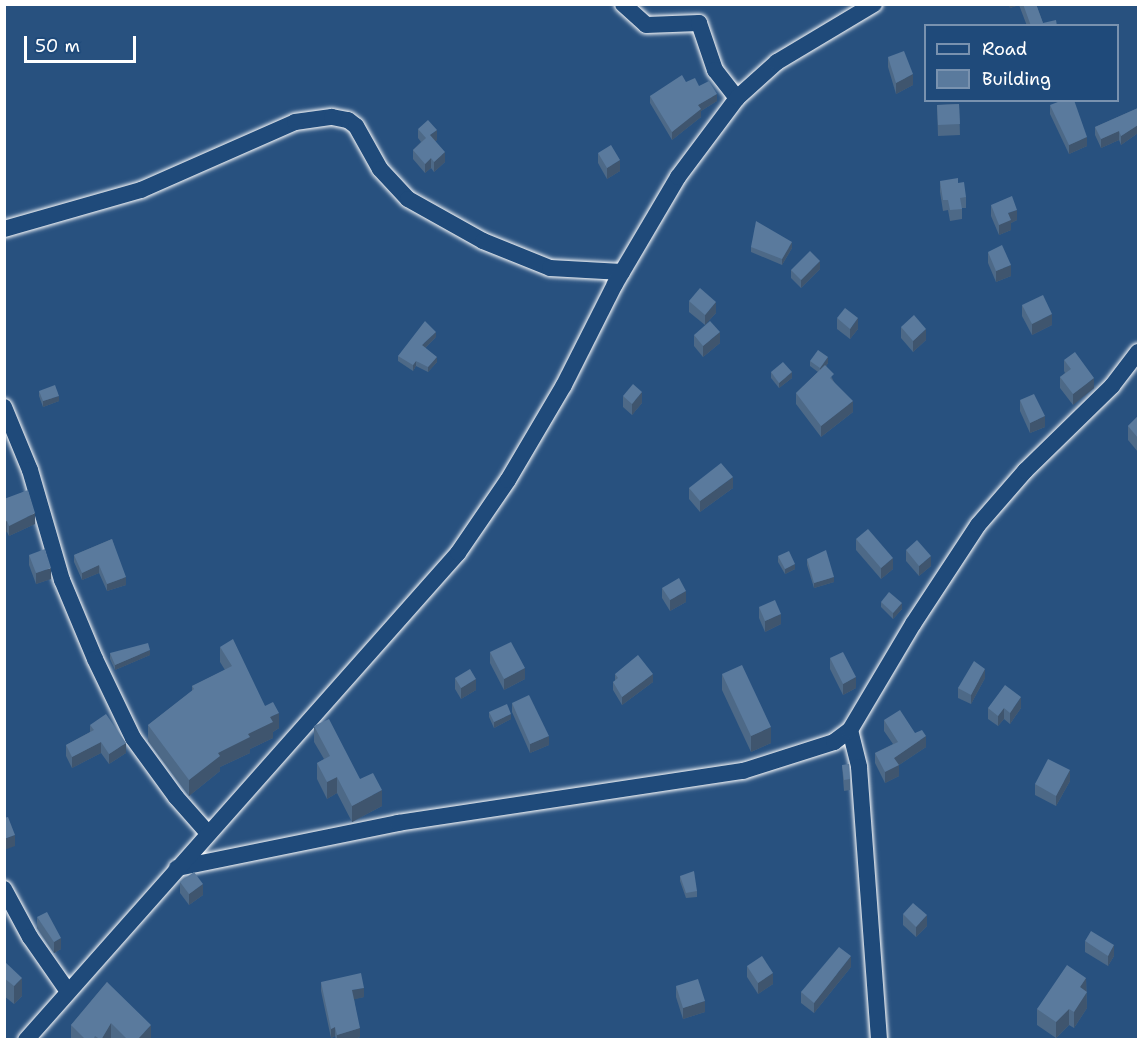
<!DOCTYPE html>
<style>
body{margin:0}
#map{position:relative;width:1143px;height:1044px;overflow:hidden;background:#28517f;font-family:"Shantell Sans",sans-serif}
div>[style]{position:absolute}
[style*='--x']{left:calc(var(--x)*1px);top:calc(var(--y)*1px);width:calc(var(--w)*1px);rotate:calc(var(--a)*1deg)}
.roads{filter:drop-shadow(0 0 2px #fff) drop-shadow(0 0 2px #fff)}
.minor>*{height:16px;margin:-8px;padding:0 8px;transform-origin:8px;border-radius:8px;background:#1f4a7a}
.wall>*{inset:0;background:#4d6987}
.shaded-wall>*{inset:0;background:#3f556e}
.building>*{inset:0;background:#5a7a9d}
span{translate:-50% -50%;white-space:nowrap;text-align:center;line-height:1.15;-webkit-text-stroke:5px #1f4a7a;paint-order:stroke}
.frame{position:absolute;inset:0;border:6px solid #fff;pointer-events:none}
.legend{position:absolute;left:924px;top:24px;width:195px;height:78px;box-sizing:border-box;background:#1f4a7a;border:2px solid #7992af;margin:0;padding:8px 10px;list-style:none;font-size:18px;color:#fff}
.legend li{display:flex;align-items:center;gap:12px;height:30px}
.legend b{width:30px;border:2px solid #7992af}
.scale{position:absolute;left:24px;top:36px;width:112px;height:27px;box-sizing:border-box;border:3px solid #fff;border-top:0;padding-left:8px;font-size:18px;line-height:21px;white-space:nowrap;color:#fff;-webkit-text-stroke:4px #1f4a7a;paint-order:stroke}
</style>
<div id="map">
<div class="roads">
<div class="minor">
<div style="--x:623;--y:4;--w:31;--a:42"></div>
<div style="--x:646;--y:25;--w:53;--a:-2.2"></div>
<div style="--x:699;--y:23;--w:50;--a:71.2"></div>
<div style="--x:715;--y:70;--w:36;--a:52"></div>
<div style="--x:4;--y:229;--w:142;--a:-15.9"></div>
<div style="--x:141;--y:190;--w:168;--a:-23.8"></div>
<div style="--x:295;--y:122;--w:37;--a:-8"></div>
<div style="--x:332;--y:117;--w:16;--a:11"></div>
<div style="--x:348;--y:120;--w:10;--a:37"></div>
<div style="--x:356;--y:126;--w:49;--a:60.8"></div>
<div style="--x:380;--y:169;--w:41;--a:47"></div>
<div style="--x:408;--y:199;--w:86;--a:29.2"></div>
<div style="--x:483;--y:241;--w:72;--a:21.9"></div>
<div style="--x:550;--y:268;--w:72;--a:3.2"></div>
<div style="--x:4;--y:407;--w:68;--a:67.6"></div>
<div style="--x:30;--y:470;--w:115;--a:73.8"></div>
<div style="--x:62;--y:580;--w:86;--a:67.3"></div>
<div style="--x:95;--y:659;--w:88;--a:64.3"></div>
<div style="--x:133;--y:738;--w:73;--a:53.9"></div>
<div style="--x:176;--y:797;--w:47;--a:48.5"></div>
<div style="--x:850;--y:730;--w:38;--a:76"></div>
<div style="--x:859;--y:767;--w:274;--a:85.8"></div>
<div style="--x:177;--y:868;--w:226;--a:-11.5"></div>
<div style="--x:398;--y:823;--w:349;--a:-8.6"></div>
<div style="--x:743;--y:771;--w:96;--a:-17.7"></div>
<div style="--x:834;--y:742;--w:20;--a:-37"></div>
<div style="--x:850;--y:730;--w:123;--a:-59.3"></div>
<div style="--x:913;--y:624;--w:118;--a:-56.7"></div>
<div style="--x:978;--y:525;--w:72;--a:-49"></div>
<div style="--x:1025;--y:471;--w:122;--a:-44.3"></div>
<div style="--x:1112;--y:386;--w:43;--a:-52.6"></div>
<div style="--x:4;--y:889;--w:55;--a:61.6"></div>
<div style="--x:30;--y:937;--w:65;--a:55.1"></div>
<div style="--x:26;--y:1040;--w:651;--a:-48.42"></div>
<div style="--x:458;--y:553;--w:88;--a:-55.6"></div>
<div style="--x:508;--y:480;--w:110;--a:-59.5"></div>
<div style="--x:564;--y:385;--w:113;--a:-63.2"></div>
<div style="--x:615;--y:284;--w:124;--a:-59.5"></div>
<div style="--x:678;--y:177;--w:99;--a:-53.2"></div>
<div style="--x:737;--y:98;--w:54;--a:-42"></div>
<div style="--x:777;--y:62;--w:113;--a:-30.9"></div>
</div>
</div>
<div class="wall">
<div style="clip-path:polygon(1009px 4px,1036px 4px,1043px 23px,1057px 26px,1027px 26px,1019px 5px,1010px 8px)"></div>
<div style="clip-path:polygon(888px 57px,913px 85px,896px 94px,888px 67px)"></div>
<div style="clip-path:polygon(686px 82px,699px 86px,717px 101px,701px 111px,701px 117px,672px 140px,650px 103px,650px 96px)"></div>
<div style="clip-path:polygon(959px 104px,960px 135px,938px 136px,937px 105px)"></div>
<div style="clip-path:polygon(1050px 105px,1087px 146px,1069px 154px,1050px 114px)"></div>
<div style="clip-path:polygon(1138px 108px,1138px 133px,1121px 145px,1119px 140px,1101px 148px,1095px 135px,1095px 127px)"></div>
<div style="clip-path:polygon(418px 129px,437px 140px,435px 141px,445px 162px,434px 172px,431px 168px,425px 173px,413px 159px,413px 150px,421px 142px,418px 138px)"></div>
<div style="clip-path:polygon(598px 153px,620px 171px,607px 179px,598px 163px)"></div>
<div style="clip-path:polygon(940px 181px,966px 197px,966px 208px,962px 208px,962px 219px,950px 221px,948px 210px,943px 211px,940px 192px)"></div>
<div style="clip-path:polygon(991px 205px,1017px 220px,1011px 223px,1011px 230px,999px 235px,991px 216px)"></div>
<div style="clip-path:polygon(751px 247px,792px 248px,782px 265px,751px 252px)"></div>
<div style="clip-path:polygon(988px 252px,1011px 276px,996px 282px,988px 263px)"></div>
<div style="clip-path:polygon(820px 269px,801px 288px,791px 278px,791px 270px)"></div>
<div style="clip-path:polygon(689px 301px,716px 313px,705px 325px,689px 312px)"></div>
<div style="clip-path:polygon(1022px 305px,1052px 325px,1032px 335px,1022px 316px)"></div>
<div style="clip-path:polygon(837px 318px,858px 329px,850px 339px,837px 329px)"></div>
<div style="clip-path:polygon(901px 327px,926px 340px,913px 352px,901px 338px)"></div>
<div style="clip-path:polygon(694px 335px,720px 343px,703px 357px,694px 346px)"></div>
<div style="clip-path:polygon(436px 337px,425px 348px,437px 362px,428px 372px,416px 366px,413px 371px,398px 361px,398px 356px)"></div>
<div style="clip-path:polygon(1064px 360px,1094px 388px,1073px 405px,1060px 388px,1060px 377px,1065px 373px,1064px 371px)"></div>
<div style="clip-path:polygon(810px 361px,828px 363px,826px 366px,834px 382px,853px 412px,821px 437px,796px 404px,796px 393px,818px 372px,810px 366px)"></div>
<div style="clip-path:polygon(771px 372px,792px 378px,779px 388px,771px 378px)"></div>
<div style="clip-path:polygon(39px 391px,59px 401px,43px 407px,39px 396px)"></div>
<div style="clip-path:polygon(623px 396px,642px 403px,632px 415px,623px 407px)"></div>
<div style="clip-path:polygon(1020px 400px,1045px 427px,1030px 433px,1020px 411px)"></div>
<div style="clip-path:polygon(1138px 416px,1138px 452px,1128px 440px,1128px 426px)"></div>
<div style="clip-path:polygon(689px 488px,733px 488px,700px 512px,689px 499px)"></div>
<div style="clip-path:polygon(4px 499px,35px 524px,9px 536px,7px 532px)"></div>
<div style="clip-path:polygon(112px 539px,126px 585px,107px 591px,99px 573px,82px 580px,74px 562px,74px 555px)"></div>
<div style="clip-path:polygon(856px 539px,893px 569px,881px 579px,856px 550px)"></div>
<div style="clip-path:polygon(906px 550px,931px 566px,919px 576px,906px 561px)"></div>
<div style="clip-path:polygon(29px 555px,51px 579px,36px 584px,29px 565px)"></div>
<div style="clip-path:polygon(778px 556px,795px 569px,785px 574px,778px 562px)"></div>
<div style="clip-path:polygon(807px 559px,834px 582px,814px 588px,807px 565px)"></div>
<div style="clip-path:polygon(662px 588px,686px 602px,670px 611px,662px 598px)"></div>
<div style="clip-path:polygon(881px 602px,902px 609px,893px 619px,881px 607px)"></div>
<div style="clip-path:polygon(759px 607px,781px 624px,765px 632px,759px 618px)"></div>
<div style="clip-path:polygon(220px 647px,265px 706px,279px 728px,273px 732px,273px 738px,250px 749px,250px 753px,220px 767px,220px 771px,189px 796px,148px 741px,148px 725px,192px 691px,192px 686px,225px 670px,220px 662px)"></div>
<div style="clip-path:polygon(490px 652px,525px 679px,504px 690px,490px 663px)"></div>
<div style="clip-path:polygon(110px 653px,150px 655px,115px 670px,110px 659px)"></div>
<div style="clip-path:polygon(830px 658px,856px 688px,843px 695px,830px 669px)"></div>
<div style="clip-path:polygon(615px 674px,653px 682px,622px 705px,613px 690px,613px 682px,615px 681px)"></div>
<div style="clip-path:polygon(722px 674px,771px 743px,751px 752px,722px 690px)"></div>
<div style="clip-path:polygon(455px 678px,476px 690px,461px 699px,455px 689px)"></div>
<div style="clip-path:polygon(985px 678px,971px 704px,958px 698px,958px 688px)"></div>
<div style="clip-path:polygon(512px 703px,549px 745px,530px 753px,512px 712px)"></div>
<div style="clip-path:polygon(988px 708px,1021px 708px,1010px 724px,1004px 719px,998px 726px,988px 719px)"></div>
<div style="clip-path:polygon(489px 712px,511px 719px,494px 728px,489px 717px)"></div>
<div style="clip-path:polygon(884px 720px,915px 733px,926px 747px,899px 765px,899px 776px,885px 783px,875px 763px,875px 753px,893px 744px,884px 731px)"></div>
<div style="clip-path:polygon(90px 725px,126px 753px,109px 764px,101px 753px,72px 768px,66px 756px,66px 745px,90px 732px)"></div>
<div style="clip-path:polygon(314px 726px,360px 779px,382px 806px,352px 822px,337px 793px,327px 799px,317px 779px,317px 763px,324px 759px,314px 742px)"></div>
<div style="clip-path:polygon(842px 765px,850px 779px,850px 790px,844px 791px)"></div>
<div style="clip-path:polygon(1070px 781px,1056px 806px,1035px 795px,1035px 784px)"></div>
<div style="clip-path:polygon(680px 876px,697px 891px,697px 897px,686px 898px,680px 881px)"></div>
<div style="clip-path:polygon(180px 882px,203px 895px,189px 905px,180px 893px)"></div>
<div style="clip-path:polygon(903px 914px,927px 926px,916px 937px,903px 925px)"></div>
<div style="clip-path:polygon(37px 917px,61px 949px,54px 953px,37px 928px)"></div>
<div style="clip-path:polygon(1085px 941px,1114px 956px,1108px 966px,1085px 952px)"></div>
<div style="clip-path:polygon(4px 961px,22px 996px,14px 1004px,4px 996px)"></div>
<div style="clip-path:polygon(747px 966px,773px 984px,758px 994px,747px 977px)"></div>
<div style="clip-path:polygon(851px 967px,814px 1013px,801px 1003px,801px 992px)"></div>
<div style="clip-path:polygon(1086px 978px,1087px 1008px,1074px 1028px,1069px 1025px,1056px 1038px,1037px 1025px,1037px 1009px)"></div>
<div style="clip-path:polygon(107px 982px,151px 1040px,71px 1040px,71px 1025px)"></div>
<div style="clip-path:polygon(321px 982px,364px 997px,354px 999px,360px 1037px,352px 1040px,336px 1040px,335px 1036px,331px 1038px,321px 991px)"></div>
<div style="clip-path:polygon(676px 986px,705px 1012px,683px 1019px,676px 997px)"></div>
</div>
<div class="shaded-wall">
<div style="clip-path:polygon(1010px 4px,1019px 4px,1019px 5px,1010px 8px)"></div>
<div style="clip-path:polygon(913px 74px,913px 85px,896px 94px,896px 83px)"></div>
<div style="clip-path:polygon(717px 94px,717px 101px,701px 111px,701px 117px,672px 140px,672px 132px,698px 105px)"></div>
<div style="clip-path:polygon(1138px 125px,1138px 133px,1121px 145px,1121px 136px)"></div>
<div style="clip-path:polygon(437px 130px,437px 140px,430px 145px,430px 135px)"></div>
<div style="clip-path:polygon(1119px 131px,1119px 140px,1101px 148px,1101px 139px)"></div>
<div style="clip-path:polygon(1087px 137px,1087px 146px,1069px 154px,1069px 145px)"></div>
<div style="clip-path:polygon(445px 152px,445px 162px,434px 172px,434px 162px)"></div>
<div style="clip-path:polygon(431px 158px,431px 168px,425px 173px,425px 164px)"></div>
<div style="clip-path:polygon(620px 160px,620px 171px,607px 179px,607px 168px)"></div>
<div style="clip-path:polygon(1017px 210px,1017px 220px,1011px 223px,1011px 230px,999px 235px,999px 225px,1008px 213px)"></div>
<div style="clip-path:polygon(792px 242px,792px 248px,782px 265px,782px 259px)"></div>
<div style="clip-path:polygon(820px 261px,820px 269px,801px 288px,801px 280px)"></div>
<div style="clip-path:polygon(1011px 265px,1011px 276px,996px 282px,996px 271px)"></div>
<div style="clip-path:polygon(716px 302px,716px 313px,705px 325px,705px 315px)"></div>
<div style="clip-path:polygon(1052px 314px,1052px 325px,1032px 335px,1032px 324px)"></div>
<div style="clip-path:polygon(858px 318px,858px 329px,850px 339px,850px 329px)"></div>
<div style="clip-path:polygon(926px 329px,926px 340px,913px 352px,913px 341px)"></div>
<div style="clip-path:polygon(436px 332px,436px 337px,422px 351px,422px 345px)"></div>
<div style="clip-path:polygon(720px 332px,720px 343px,703px 357px,703px 346px)"></div>
<div style="clip-path:polygon(437px 357px,437px 362px,428px 372px,428px 367px)"></div>
<div style="clip-path:polygon(828px 357px,828px 363px,820px 374px,820px 368px)"></div>
<div style="clip-path:polygon(416px 361px,416px 366px,413px 371px,413px 365px)"></div>
<div style="clip-path:polygon(792px 372px,792px 378px,779px 388px,779px 383px)"></div>
<div style="clip-path:polygon(1094px 378px,1094px 388px,1073px 405px,1073px 394px)"></div>
<div style="clip-path:polygon(642px 392px,642px 403px,632px 415px,632px 404px)"></div>
<div style="clip-path:polygon(59px 396px,59px 401px,43px 407px,43px 401px)"></div>
<div style="clip-path:polygon(853px 401px,853px 412px,821px 437px,821px 426px)"></div>
<div style="clip-path:polygon(1045px 416px,1045px 427px,1030px 433px,1030px 423px)"></div>
<div style="clip-path:polygon(733px 477px,733px 488px,700px 512px,700px 501px)"></div>
<div style="clip-path:polygon(35px 513px,35px 524px,9px 536px,9px 526px)"></div>
<div style="clip-path:polygon(7px 521px,7px 532px,4px 533px,4px 522px)"></div>
<div style="clip-path:polygon(931px 556px,931px 566px,919px 576px,919px 566px)"></div>
<div style="clip-path:polygon(893px 558px,893px 569px,881px 579px,881px 568px)"></div>
<div style="clip-path:polygon(795px 564px,795px 569px,785px 574px,785px 569px)"></div>
<div style="clip-path:polygon(99px 565px,99px 573px,82px 580px,82px 573px)"></div>
<div style="clip-path:polygon(51px 568px,51px 579px,36px 584px,36px 573px)"></div>
<div style="clip-path:polygon(126px 577px,126px 585px,107px 591px,107px 584px)"></div>
<div style="clip-path:polygon(834px 577px,834px 582px,814px 588px,814px 583px)"></div>
<div style="clip-path:polygon(686px 591px,686px 602px,670px 611px,670px 600px)"></div>
<div style="clip-path:polygon(902px 603px,902px 609px,893px 619px,893px 613px)"></div>
<div style="clip-path:polygon(781px 614px,781px 624px,765px 632px,765px 621px)"></div>
<div style="clip-path:polygon(150px 650px,150px 655px,115px 670px,115px 665px)"></div>
<div style="clip-path:polygon(525px 668px,525px 679px,504px 690px,504px 679px)"></div>
<div style="clip-path:polygon(985px 669px,985px 678px,971px 704px,971px 695px)"></div>
<div style="clip-path:polygon(653px 674px,653px 682px,622px 705px,622px 697px)"></div>
<div style="clip-path:polygon(856px 677px,856px 688px,843px 695px,843px 684px)"></div>
<div style="clip-path:polygon(476px 679px,476px 690px,461px 699px,461px 688px)"></div>
<div style="clip-path:polygon(1021px 697px,1021px 708px,1010px 724px,1010px 713px)"></div>
<div style="clip-path:polygon(1004px 708px,1004px 719px,998px 726px,998px 716px)"></div>
<div style="clip-path:polygon(279px 713px,279px 728px,273px 732px,273px 738px,250px 749px,250px 753px,220px 767px,220px 771px,189px 796px,189px 780px,218px 753px,248px 734px,270px 717px)"></div>
<div style="clip-path:polygon(511px 714px,511px 719px,494px 728px,494px 722px)"></div>
<div style="clip-path:polygon(771px 727px,771px 743px,751px 752px,751px 736px)"></div>
<div style="clip-path:polygon(549px 736px,549px 745px,530px 753px,530px 744px)"></div>
<div style="clip-path:polygon(926px 736px,926px 747px,899px 765px,899px 776px,885px 783px,885px 772px,894px 758px)"></div>
<div style="clip-path:polygon(101px 742px,101px 753px,72px 768px,72px 757px)"></div>
<div style="clip-path:polygon(126px 743px,126px 753px,109px 764px,109px 754px)"></div>
<div style="clip-path:polygon(1070px 770px,1070px 781px,1056px 806px,1056px 796px)"></div>
<div style="clip-path:polygon(337px 777px,337px 793px,327px 799px,327px 782px)"></div>
<div style="clip-path:polygon(382px 790px,382px 806px,352px 822px,352px 806px)"></div>
<div style="clip-path:polygon(15px 835px,15px 846px,4px 850px,4px 839px)"></div>
<div style="clip-path:polygon(203px 884px,203px 895px,189px 905px,189px 894px)"></div>
<div style="clip-path:polygon(927px 915px,927px 926px,916px 937px,916px 927px)"></div>
<div style="clip-path:polygon(61px 938px,61px 949px,54px 953px,54px 942px)"></div>
<div style="clip-path:polygon(1114px 945px,1114px 956px,1108px 966px,1108px 956px)"></div>
<div style="clip-path:polygon(851px 956px,851px 967px,814px 1013px,814px 1003px)"></div>
<div style="clip-path:polygon(773px 973px,773px 984px,758px 994px,758px 983px)"></div>
<div style="clip-path:polygon(22px 978px,22px 996px,14px 1004px,14px 986px)"></div>
<div style="clip-path:polygon(1086px 978px,1087px 1008px,1074px 1028px,1074px 1012px,1080px 987px)"></div>
<div style="clip-path:polygon(364px 988px,364px 997px,352px 1000px,352px 990px)"></div>
<div style="clip-path:polygon(705px 1001px,705px 1012px,683px 1019px,683px 1008px)"></div>
<div style="clip-path:polygon(1069px 1009px,1069px 1025px,1056px 1038px,1056px 1022px)"></div>
<div style="clip-path:polygon(111px 1023px,111px 1039px,101px 1040px)"></div>
<div style="clip-path:polygon(151px 1025px,151px 1040px,137px 1040px)"></div>
<div style="clip-path:polygon(335px 1027px,335px 1036px,331px 1038px,331px 1029px)"></div>
<div style="clip-path:polygon(360px 1028px,360px 1037px,352px 1040px,337px 1040px,337px 1035px)"></div>
</div>
<div class="building">
<div style="clip-path:polygon(1023px 4px,1036px 4px,1043px 23px,1056px 20px,1057px 26px,1031px 26px)"></div>
<div style="clip-path:polygon(904px 51px,913px 74px,896px 83px,888px 57px)"></div>
<div style="clip-path:polygon(682px 75px,686px 82px,695px 78px,699px 86px,709px 81px,717px 94px,698px 105px,701px 109px,672px 132px,650px 96px)"></div>
<div style="clip-path:polygon(1063px 100px,1074px 100px,1087px 137px,1069px 145px,1050px 105px)"></div>
<div style="clip-path:polygon(959px 104px,960px 124px,938px 125px,937px 105px)"></div>
<div style="clip-path:polygon(1138px 108px,1138px 125px,1121px 136px,1119px 131px,1101px 139px,1095px 127px)"></div>
<div style="clip-path:polygon(428px 120px,437px 130px,430px 135px,445px 152px,434px 162px,431px 158px,425px 164px,413px 150px,426px 138px,418px 129px)"></div>
<div style="clip-path:polygon(611px 145px,620px 160px,607px 168px,598px 153px)"></div>
<div style="clip-path:polygon(958px 178px,958px 183px,964px 182px,966px 197px,960px 198px,962px 209px,950px 210px,948px 200px,943px 200px,940px 181px)"></div>
<div style="clip-path:polygon(1012px 196px,1017px 210px,1008px 213px,1011px 220px,999px 225px,991px 205px)"></div>
<div style="clip-path:polygon(756px 221px,792px 242px,782px 259px,751px 247px)"></div>
<div style="clip-path:polygon(1002px 245px,1011px 265px,996px 271px,988px 252px)"></div>
<div style="clip-path:polygon(810px 251px,820px 261px,801px 280px,791px 270px)"></div>
<div style="clip-path:polygon(700px 288px,716px 302px,705px 315px,689px 301px)"></div>
<div style="clip-path:polygon(1043px 295px,1052px 314px,1032px 324px,1022px 305px)"></div>
<div style="clip-path:polygon(845px 308px,858px 318px,850px 329px,837px 318px)"></div>
<div style="clip-path:polygon(914px 315px,926px 329px,913px 341px,901px 327px)"></div>
<div style="clip-path:polygon(425px 321px,436px 332px,422px 345px,437px 357px,428px 367px,416px 361px,413px 365px,398px 356px)"></div>
<div style="clip-path:polygon(710px 321px,720px 332px,703px 346px,694px 335px)"></div>
<div style="clip-path:polygon(818px 350px,828px 357px,820px 368px,810px 361px)"></div>
<div style="clip-path:polygon(1075px 352px,1094px 378px,1073px 394px,1060px 377px,1071px 369px,1064px 360px)"></div>
<div style="clip-path:polygon(783px 362px,792px 372px,779px 383px,771px 372px)"></div>
<div style="clip-path:polygon(825px 365px,834px 374px,830px 378px,853px 401px,821px 426px,796px 393px)"></div>
<div style="clip-path:polygon(633px 384px,642px 392px,632px 404px,623px 396px)"></div>
<div style="clip-path:polygon(55px 385px,59px 396px,43px 401px,39px 391px)"></div>
<div style="clip-path:polygon(1034px 394px,1045px 416px,1030px 423px,1020px 400px)"></div>
<div style="clip-path:polygon(1138px 416px,1138px 438px,1128px 426px)"></div>
<div style="clip-path:polygon(721px 463px,733px 477px,700px 501px,689px 488px)"></div>
<div style="clip-path:polygon(28px 490px,35px 513px,9px 526px,7px 521px,4px 522px,4px 499px)"></div>
<div style="clip-path:polygon(868px 529px,893px 558px,881px 568px,856px 539px)"></div>
<div style="clip-path:polygon(112px 539px,126px 577px,107px 584px,99px 565px,82px 573px,74px 555px)"></div>
<div style="clip-path:polygon(917px 540px,931px 556px,919px 566px,906px 550px)"></div>
<div style="clip-path:polygon(45px 549px,51px 568px,36px 573px,29px 555px)"></div>
<div style="clip-path:polygon(826px 550px,834px 577px,814px 583px,807px 559px)"></div>
<div style="clip-path:polygon(789px 551px,795px 564px,785px 569px,778px 556px)"></div>
<div style="clip-path:polygon(679px 578px,686px 591px,670px 600px,662px 588px)"></div>
<div style="clip-path:polygon(889px 592px,902px 603px,893px 613px,881px 602px)"></div>
<div style="clip-path:polygon(775px 600px,781px 614px,765px 621px,759px 607px)"></div>
<div style="clip-path:polygon(233px 639px,265px 706px,273px 702px,279px 713px,270px 717px,273px 722px,248px 734px,250px 737px,218px 753px,220px 756px,189px 780px,148px 725px,194px 689px,192px 686px,232px 666px,220px 647px)"></div>
<div style="clip-path:polygon(511px 642px,525px 668px,504px 679px,490px 652px)"></div>
<div style="clip-path:polygon(148px 643px,150px 650px,115px 665px,110px 653px)"></div>
<div style="clip-path:polygon(843px 652px,856px 677px,843px 684px,830px 658px)"></div>
<div style="clip-path:polygon(638px 655px,653px 674px,622px 697px,613px 682px,618px 678px,615px 674px)"></div>
<div style="clip-path:polygon(974px 661px,985px 669px,971px 695px,958px 688px)"></div>
<div style="clip-path:polygon(742px 665px,771px 727px,751px 736px,722px 674px)"></div>
<div style="clip-path:polygon(470px 669px,476px 679px,461px 688px,455px 678px)"></div>
<div style="clip-path:polygon(1005px 685px,1021px 697px,1010px 713px,1004px 708px,998px 716px,988px 708px)"></div>
<div style="clip-path:polygon(529px 695px,549px 736px,530px 744px,512px 703px)"></div>
<div style="clip-path:polygon(507px 704px,511px 714px,494px 722px,489px 712px)"></div>
<div style="clip-path:polygon(900px 710px,915px 733px,922px 730px,926px 736px,894px 758px,899px 765px,885px 772px,875px 753px,898px 742px,884px 720px)"></div>
<div style="clip-path:polygon(106px 714px,126px 743px,109px 754px,101px 742px,72px 757px,66px 745px,94px 730px,90px 725px)"></div>
<div style="clip-path:polygon(329px 719px,360px 779px,373px 773px,382px 790px,352px 806px,337px 777px,327px 782px,317px 763px,330px 756px,314px 726px)"></div>
<div style="clip-path:polygon(1048px 759px,1070px 770px,1056px 796px,1035px 784px)"></div>
<div style="clip-path:polygon(849px 764px,850px 779px,844px 780px,842px 765px)"></div>
<div style="clip-path:polygon(8px 817px,15px 835px,4px 839px,4px 818px)"></div>
<div style="clip-path:polygon(694px 871px,697px 891px,686px 893px,680px 876px)"></div>
<div style="clip-path:polygon(194px 872px,203px 884px,189px 894px,180px 882px)"></div>
<div style="clip-path:polygon(913px 903px,927px 915px,916px 927px,903px 914px)"></div>
<div style="clip-path:polygon(47px 912px,61px 938px,54px 942px,37px 917px)"></div>
<div style="clip-path:polygon(1091px 931px,1114px 945px,1108px 956px,1085px 941px)"></div>
<div style="clip-path:polygon(839px 947px,851px 956px,814px 1003px,801px 992px)"></div>
<div style="clip-path:polygon(762px 956px,773px 973px,758px 983px,747px 966px)"></div>
<div style="clip-path:polygon(4px 961px,22px 978px,14px 986px,4px 978px)"></div>
<div style="clip-path:polygon(1067px 965px,1086px 978px,1080px 987px,1087px 992px,1074px 1012px,1069px 1009px,1056px 1022px,1037px 1009px)"></div>
<div style="clip-path:polygon(361px 973px,364px 988px,352px 990px,360px 1028px,337px 1035px,335px 1027px,331px 1029px,321px 982px)"></div>
<div style="clip-path:polygon(698px 979px,705px 1001px,683px 1008px,676px 986px)"></div>
<div style="clip-path:polygon(107px 982px,151px 1025px,137px 1040px,128px 1040px,111px 1023px,101px 1040px,95px 1036px,93px 1040px,86px 1040px,71px 1025px)"></div>
</div>
<div class="frame"></div>
<ul class="legend">
<li><b style="height:8px;background:#1f4a7a"></b>Road</li>
<li><b style="height:16px;background:#5a7a9d"></b>Building</li>
</ul>
<div class="scale">50 m</div>
</div>
